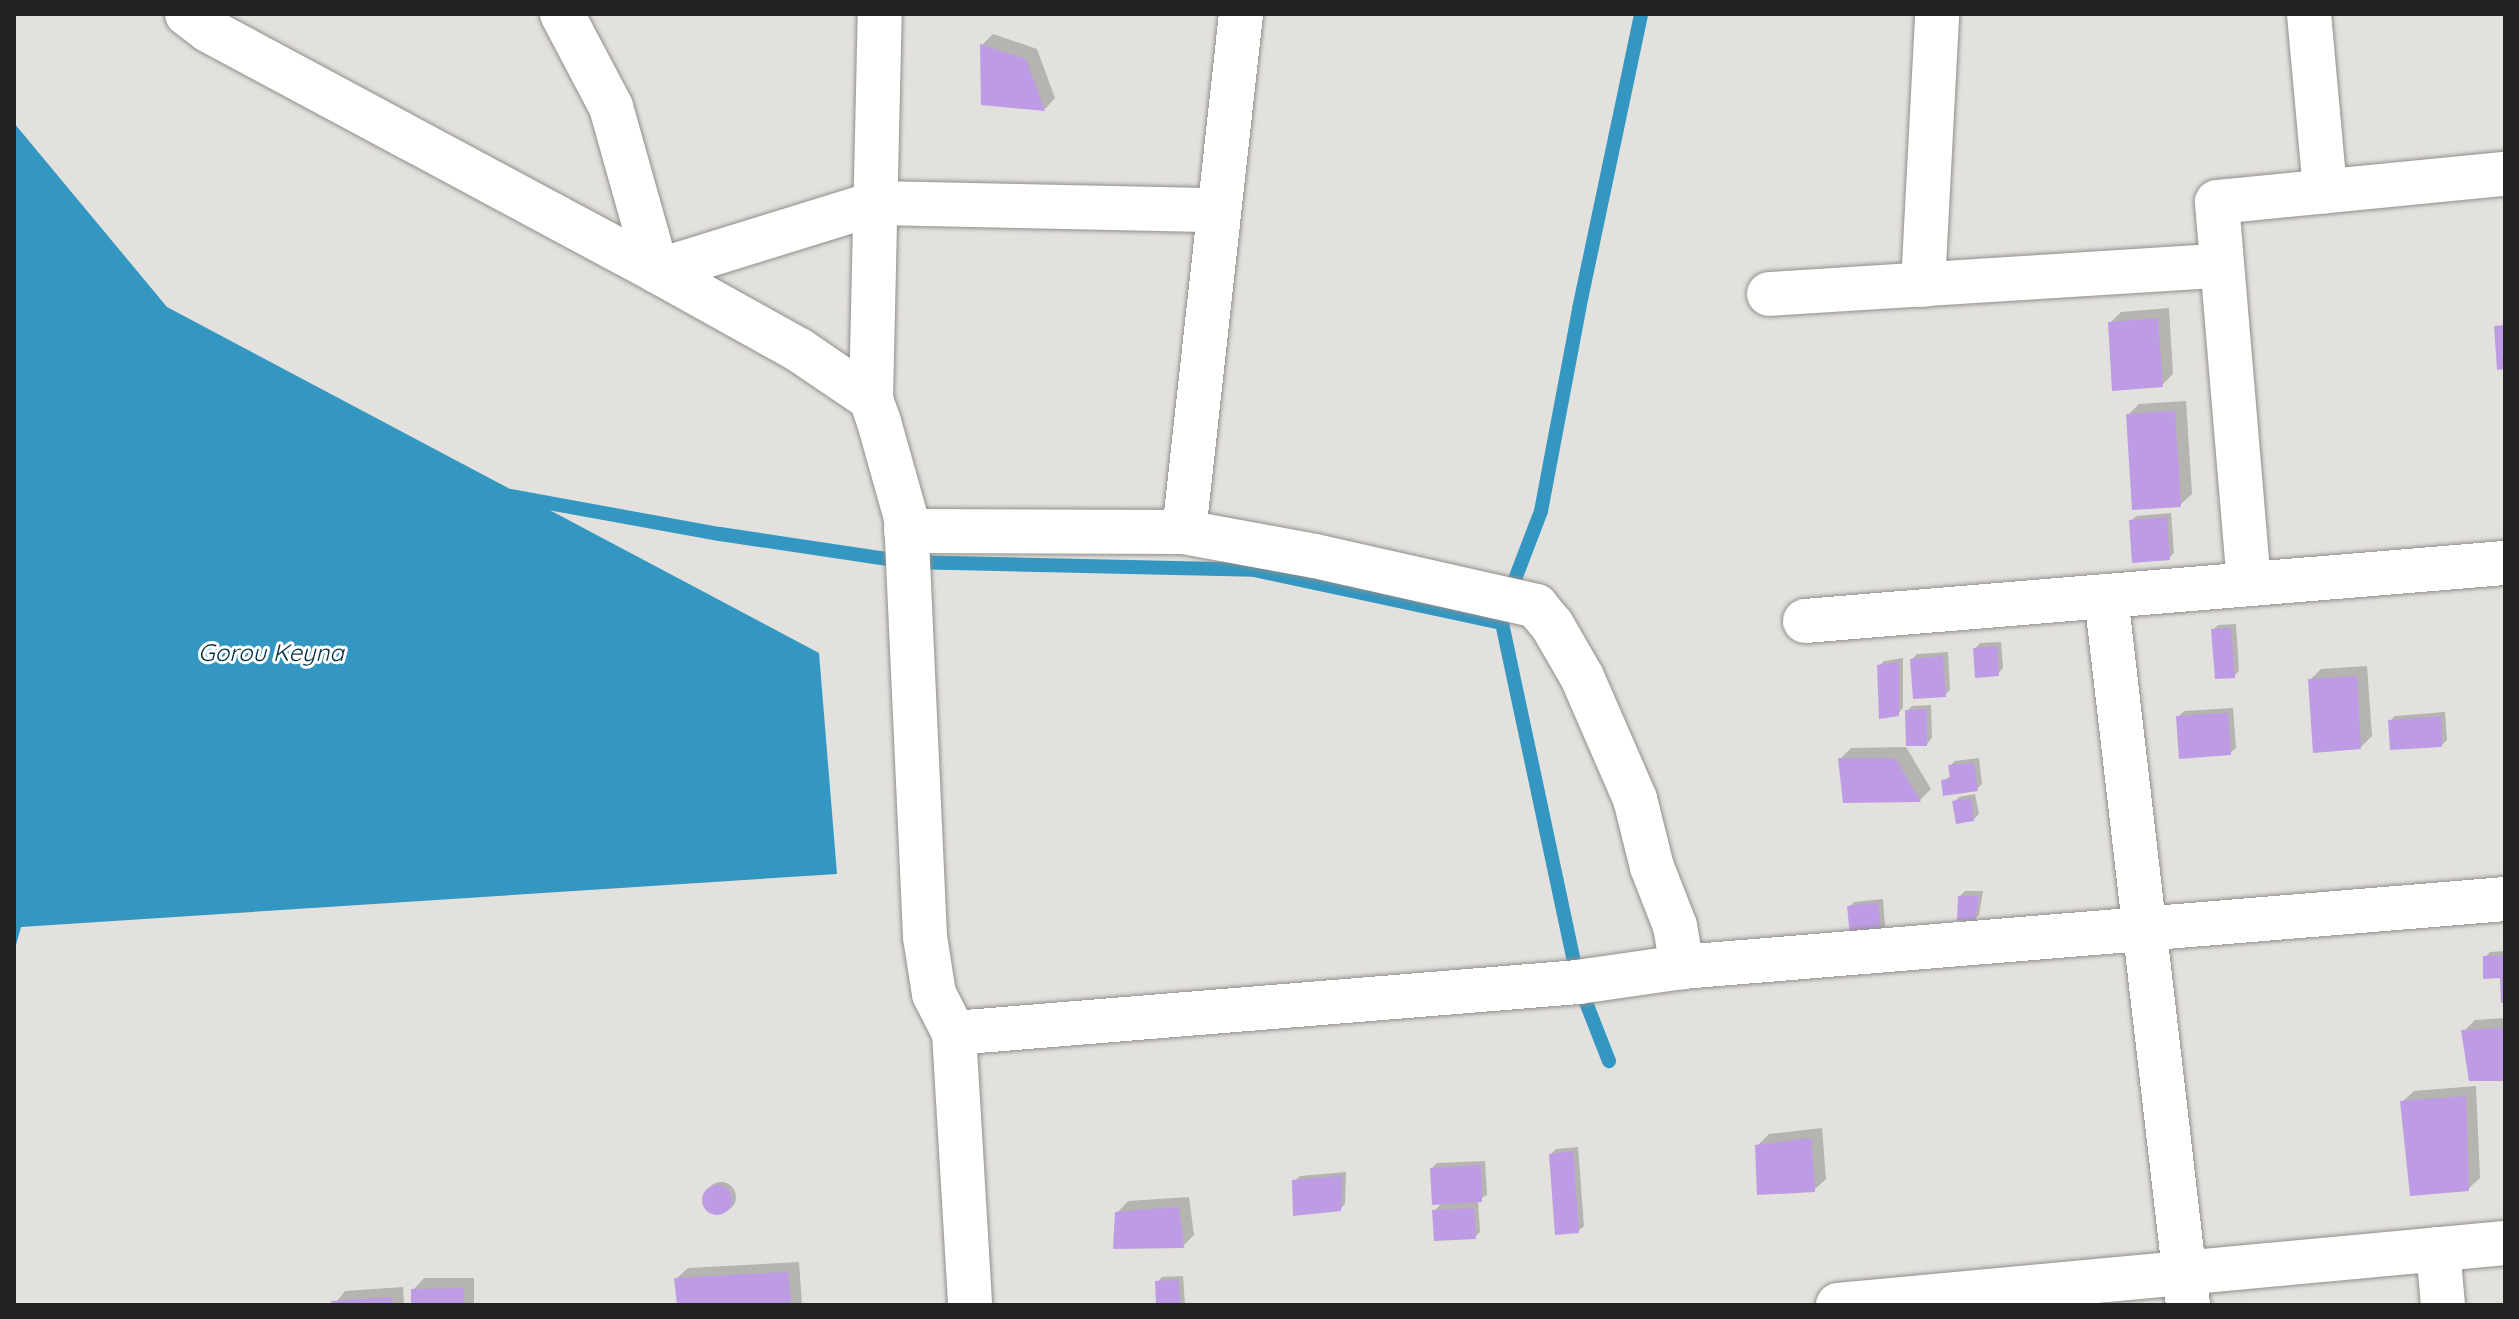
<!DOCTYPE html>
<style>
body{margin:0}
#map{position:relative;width:2519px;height:1319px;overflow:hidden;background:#e3e1dd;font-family:Quicksand,sans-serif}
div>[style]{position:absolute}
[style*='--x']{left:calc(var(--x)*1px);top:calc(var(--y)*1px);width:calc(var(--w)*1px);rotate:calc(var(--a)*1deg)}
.water>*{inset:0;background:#3397c1}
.shadow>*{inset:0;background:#0003}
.round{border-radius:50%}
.stream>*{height:14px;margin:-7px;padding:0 7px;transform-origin:7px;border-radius:7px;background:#3397c1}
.building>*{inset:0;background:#bd9ce5}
.roads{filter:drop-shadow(0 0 2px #908e8a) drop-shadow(0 0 2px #908e8a)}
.street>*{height:44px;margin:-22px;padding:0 22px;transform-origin:22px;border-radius:22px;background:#fff}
span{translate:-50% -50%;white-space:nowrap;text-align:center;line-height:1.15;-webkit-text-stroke:6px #fff;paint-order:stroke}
.water-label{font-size:24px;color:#033142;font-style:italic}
.frame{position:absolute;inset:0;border:16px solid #21211f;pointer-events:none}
</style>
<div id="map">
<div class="water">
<div style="clip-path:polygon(14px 123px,167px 307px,819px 653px,837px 874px,21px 927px,14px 952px)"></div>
</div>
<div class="shadow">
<div style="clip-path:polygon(993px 34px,1037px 49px,1055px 98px,1045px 109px,983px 103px,982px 45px)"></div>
<div style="clip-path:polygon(2169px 308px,2173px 374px,2162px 385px,2110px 323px,2121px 312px)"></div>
<div style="clip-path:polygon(2186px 401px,2192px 494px,2180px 505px,2128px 415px,2139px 404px)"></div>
<div style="clip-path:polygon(2171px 513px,2174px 553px,2169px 558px,2131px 521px,2136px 516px)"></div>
<div style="clip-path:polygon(2236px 624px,2239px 671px,2234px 676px,2213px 630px,2218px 625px)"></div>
<div style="clip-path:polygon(2001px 642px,2003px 668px,1998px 674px,1975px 649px,1980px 643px)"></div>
<div style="clip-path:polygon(1948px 652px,1950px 690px,1945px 695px,1912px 659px,1917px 654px)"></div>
<div style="clip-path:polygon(1903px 658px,1903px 708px,1898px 714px,1879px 666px,1884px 661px)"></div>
<div style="clip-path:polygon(2367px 666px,2372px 736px,2361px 747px,2310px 680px,2321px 669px)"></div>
<div style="clip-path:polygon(1931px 705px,1932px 738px,1927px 744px,1907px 711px,1912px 706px)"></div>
<div style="clip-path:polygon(2233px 708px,2236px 748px,2230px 753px,2178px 717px,2184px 711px)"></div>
<div style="clip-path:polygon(2445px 712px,2447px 740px,2442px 745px,2390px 721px,2395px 716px)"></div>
<div style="clip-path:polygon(1906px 747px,1931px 789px,1920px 800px,1845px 801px,1840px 759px,1851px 748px)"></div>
<div style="clip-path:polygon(1979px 758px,1982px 784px,1977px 789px,1943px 781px,1952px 775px,1950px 766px,1955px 761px)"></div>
<div style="clip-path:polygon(1975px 794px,1979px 814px,1974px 819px,1954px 802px,1959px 797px)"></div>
<div style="clip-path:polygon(1965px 891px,1983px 891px,1979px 915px,1974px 920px,1960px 896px)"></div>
<div style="clip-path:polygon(1883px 899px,1885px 926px,1880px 931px,1849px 907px,1854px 902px)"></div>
<div style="clip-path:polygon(2505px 951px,2505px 1001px,2502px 976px,2485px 957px,2490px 952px)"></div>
<div style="clip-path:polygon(2505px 1018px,2505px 1079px,2464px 1031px,2475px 1020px)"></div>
<div style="clip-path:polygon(2476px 1086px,2480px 1178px,2468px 1189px,2402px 1102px,2414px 1091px)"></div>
<div style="clip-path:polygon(1822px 1128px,1826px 1179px,1814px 1190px,1757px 1146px,1769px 1134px)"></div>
<div style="clip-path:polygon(1578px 1147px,1584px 1226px,1578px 1231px,1551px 1154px,1556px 1149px)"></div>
<div style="clip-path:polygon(1485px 1161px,1487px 1195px,1478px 1200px,1480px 1232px,1475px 1237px,1434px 1211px,1443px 1202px,1432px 1168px,1437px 1163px)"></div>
<div style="clip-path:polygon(1346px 1172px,1345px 1204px,1340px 1209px,1294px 1181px,1300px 1176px)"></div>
<div class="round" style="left:706px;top:1182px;width:30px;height:30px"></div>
<div style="clip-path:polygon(1189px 1197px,1194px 1235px,1183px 1246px,1117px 1213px,1128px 1201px)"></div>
<div style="clip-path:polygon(799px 1262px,802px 1305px,679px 1305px,676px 1279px,688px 1268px)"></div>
<div style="clip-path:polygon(1183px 1276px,1185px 1305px,1158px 1305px,1157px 1282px,1162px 1277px)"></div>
<div style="clip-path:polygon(424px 1278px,474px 1278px,474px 1305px,413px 1305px,413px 1290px)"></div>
<div style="clip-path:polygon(403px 1287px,404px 1305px,334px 1305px,345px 1291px)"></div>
</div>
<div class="stream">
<div style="--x:510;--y:496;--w:213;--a:10.3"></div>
<div style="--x:720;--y:534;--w:190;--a:8.5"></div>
<div style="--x:908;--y:562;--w:346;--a:1.3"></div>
<div style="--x:1254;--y:570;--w:254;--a:12.1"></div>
<div style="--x:1502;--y:623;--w:367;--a:78"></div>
<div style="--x:1578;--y:982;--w:85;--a:68.6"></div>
<div style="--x:1509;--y:595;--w:90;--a:-69.1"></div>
<div style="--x:1541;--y:511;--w:206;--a:-79.3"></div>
<div style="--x:1579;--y:309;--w:301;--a:-78.1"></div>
</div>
<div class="building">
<div style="clip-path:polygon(980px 44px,1026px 59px,1045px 111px,981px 105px)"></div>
<div style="clip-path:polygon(2158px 318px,2163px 387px,2112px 391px,2108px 322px)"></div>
<div style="clip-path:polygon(2505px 325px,2505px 369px,2497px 370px,2494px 326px)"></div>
<div style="clip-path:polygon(2175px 411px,2181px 507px,2132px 510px,2126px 414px)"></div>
<div style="clip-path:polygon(2167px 517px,2170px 560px,2132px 563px,2129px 520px)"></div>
<div style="clip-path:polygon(2231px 628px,2235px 678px,2215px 679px,2211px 629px)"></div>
<div style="clip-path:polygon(1997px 646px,1999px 676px,1975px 678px,1973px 648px)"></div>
<div style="clip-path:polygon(1943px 656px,1946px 697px,1913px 699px,1910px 659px)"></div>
<div style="clip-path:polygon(1899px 662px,1899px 716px,1879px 719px,1877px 665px)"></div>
<div style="clip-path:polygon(2357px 676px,2361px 749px,2313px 753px,2308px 679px)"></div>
<div style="clip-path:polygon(1927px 709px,1927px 746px,1906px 746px,1905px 710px)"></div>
<div style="clip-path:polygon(2228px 713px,2231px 755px,2179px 759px,2176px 716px)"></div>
<div style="clip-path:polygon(2441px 716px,2442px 747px,2390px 750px,2388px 720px)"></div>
<div style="clip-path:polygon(1838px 758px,1895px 758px,1921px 802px,1843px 803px)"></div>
<div style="clip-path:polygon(1974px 763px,1978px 791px,1943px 796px,1941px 780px,1950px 779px,1948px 765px)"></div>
<div style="clip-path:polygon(1971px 798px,1974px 821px,1956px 824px,1952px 801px)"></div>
<div style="clip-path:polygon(1958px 896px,1979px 896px,1975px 922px,1957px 920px)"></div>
<div style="clip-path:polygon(1878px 903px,1881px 933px,1850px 936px,1847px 906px)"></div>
<div style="clip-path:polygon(2483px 956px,2505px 956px,2505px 1003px,2501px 1003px,2500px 978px,2483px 979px)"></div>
<div style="clip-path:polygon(2505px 1028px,2505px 1081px,2469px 1081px,2461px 1030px)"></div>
<div style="clip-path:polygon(2466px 1096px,2469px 1191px,2410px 1196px,2400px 1101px)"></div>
<div style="clip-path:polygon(1811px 1138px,1815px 1192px,1757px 1195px,1755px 1145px)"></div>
<div style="clip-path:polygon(1573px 1151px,1579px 1233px,1555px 1235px,1549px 1154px)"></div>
<div style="clip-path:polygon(1481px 1165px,1482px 1202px,1432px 1205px,1430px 1168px)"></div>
<div style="clip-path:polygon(1342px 1176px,1341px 1211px,1293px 1216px,1292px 1180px)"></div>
<div class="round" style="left:702px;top:1185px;width:30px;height:30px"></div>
<div style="clip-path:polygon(1179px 1207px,1184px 1248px,1113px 1249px,1115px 1212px)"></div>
<div style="clip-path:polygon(1474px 1208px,1476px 1239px,1434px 1241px,1432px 1210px)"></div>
<div style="clip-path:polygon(788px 1272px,791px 1305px,677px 1305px,674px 1278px)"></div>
<div style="clip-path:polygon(1178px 1280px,1181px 1305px,1156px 1305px,1155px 1281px)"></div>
<div style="clip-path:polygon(464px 1288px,464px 1305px,411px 1305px,411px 1289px)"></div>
<div style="clip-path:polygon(392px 1297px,393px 1305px,332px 1305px,331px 1301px)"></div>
</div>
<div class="roads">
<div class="street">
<div style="--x:187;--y:14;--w:26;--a:37"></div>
<div style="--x:208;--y:30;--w:510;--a:28.22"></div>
<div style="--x:657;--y:271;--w:229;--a:-17.2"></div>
<div style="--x:876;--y:203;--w:343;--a:1.2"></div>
<div style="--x:562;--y:14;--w:105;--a:62.2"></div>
<div style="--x:611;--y:107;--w:170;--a:74.3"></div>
<div style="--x:657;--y:271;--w:162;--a:29.1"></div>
<div style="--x:799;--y:350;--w:87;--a:34.2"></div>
<div style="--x:871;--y:399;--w:24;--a:71"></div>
<div style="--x:879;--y:422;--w:100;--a:74.3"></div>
<div style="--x:906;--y:518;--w:419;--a:87.4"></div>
<div style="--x:925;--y:937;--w:58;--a:81"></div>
<div style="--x:934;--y:994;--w:44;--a:62.9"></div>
<div style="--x:954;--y:1033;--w:272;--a:86.6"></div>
<div style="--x:2309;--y:14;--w:178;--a:84.8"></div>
<div style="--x:1923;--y:285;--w:271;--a:-87"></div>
<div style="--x:1769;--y:294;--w:452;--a:-3.6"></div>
<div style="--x:871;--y:399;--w:385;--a:-88.7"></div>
<div style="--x:906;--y:531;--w:278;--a:0.2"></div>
<div style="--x:1184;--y:532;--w:133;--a:10.4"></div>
<div style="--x:1315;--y:556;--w:227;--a:12.7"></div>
<div style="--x:1536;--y:606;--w:25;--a:50"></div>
<div style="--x:1552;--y:625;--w:60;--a:60"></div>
<div style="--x:1582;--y:677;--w:133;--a:66.5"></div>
<div style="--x:1635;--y:799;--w:70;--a:76"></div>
<div style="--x:1652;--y:867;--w:63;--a:68.7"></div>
<div style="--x:1675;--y:926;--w:42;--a:80.3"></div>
<div style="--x:1184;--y:532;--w:521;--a:-83.72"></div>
<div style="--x:2249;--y:584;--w:383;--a:-94.8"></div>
<div style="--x:2217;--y:202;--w:289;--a:-5.6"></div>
<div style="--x:2106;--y:596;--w:714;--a:83.4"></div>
<div style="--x:1805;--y:621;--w:702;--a:-4.74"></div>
<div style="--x:954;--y:1033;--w:626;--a:-4.67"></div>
<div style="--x:1578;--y:982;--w:105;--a:-8.2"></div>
<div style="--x:1682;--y:967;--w:826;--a:-4.72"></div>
<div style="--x:2438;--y:1249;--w:56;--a:84.9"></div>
<div style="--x:1838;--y:1305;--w:670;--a:-5.31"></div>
</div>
</div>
<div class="water-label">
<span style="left:271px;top:653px">Gorou Keyna</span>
</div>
<div class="frame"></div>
</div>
